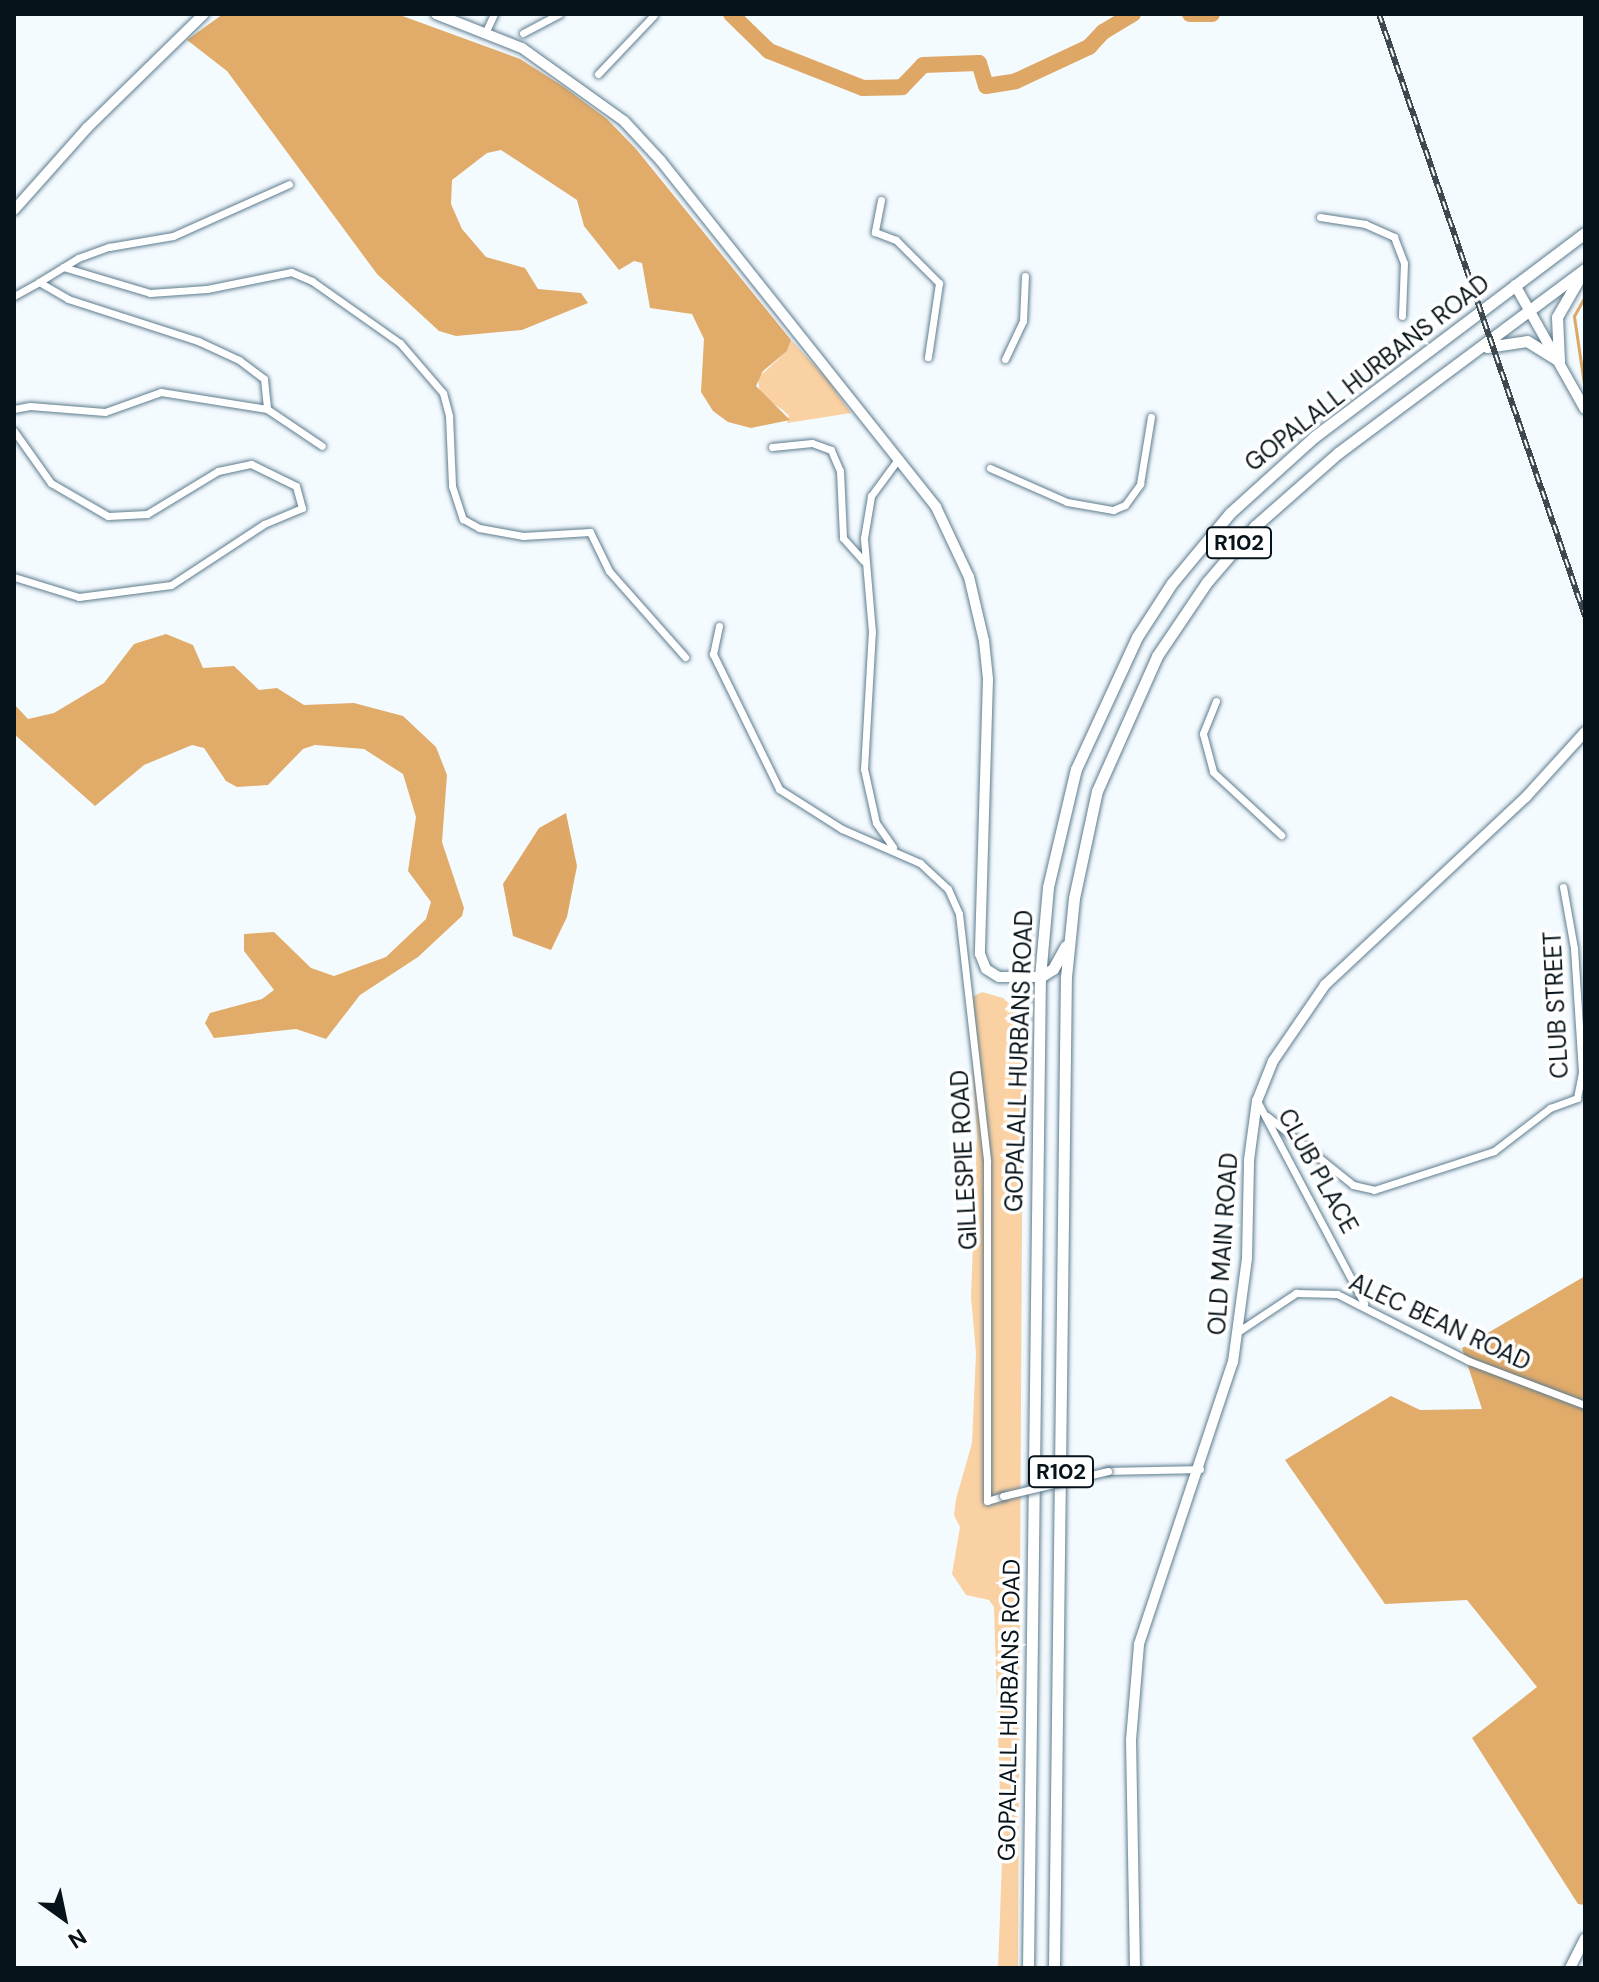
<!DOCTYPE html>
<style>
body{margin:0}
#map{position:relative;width:1599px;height:1982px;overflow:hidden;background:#f4fbff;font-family:"DM Sans",sans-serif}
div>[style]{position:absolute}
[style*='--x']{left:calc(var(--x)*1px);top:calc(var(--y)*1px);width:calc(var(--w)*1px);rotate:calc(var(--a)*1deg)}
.green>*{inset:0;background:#fad1a2}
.forest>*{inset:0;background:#e1ab6a}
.water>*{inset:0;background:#dea766}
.stream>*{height:3px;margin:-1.5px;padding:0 1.5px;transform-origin:1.5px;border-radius:1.5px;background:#dea766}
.river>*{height:16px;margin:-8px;padding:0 8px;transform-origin:8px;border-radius:8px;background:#dea766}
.roads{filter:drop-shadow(0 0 2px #5e7c8e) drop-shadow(0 0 2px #5e7c8e)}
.street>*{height:7px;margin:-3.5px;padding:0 3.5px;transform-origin:3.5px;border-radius:3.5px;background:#fff}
.secondary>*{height:10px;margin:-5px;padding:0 5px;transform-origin:5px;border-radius:5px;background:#fff}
.primary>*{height:11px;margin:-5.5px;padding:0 5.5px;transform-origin:5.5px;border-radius:5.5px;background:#fff}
.rail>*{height:6px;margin-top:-3px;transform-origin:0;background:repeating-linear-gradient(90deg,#fff 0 9px,#3d484f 0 18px);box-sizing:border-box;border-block:2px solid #3d484f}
.bridges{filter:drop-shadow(0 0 2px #5e7c8e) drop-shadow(0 0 2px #5e7c8e)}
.street-bridge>*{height:7px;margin:-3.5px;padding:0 3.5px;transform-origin:3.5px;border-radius:3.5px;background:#fff}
span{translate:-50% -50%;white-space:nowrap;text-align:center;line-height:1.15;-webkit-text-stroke:7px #fff;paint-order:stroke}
.shield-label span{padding:2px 6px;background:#fff;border:2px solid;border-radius:6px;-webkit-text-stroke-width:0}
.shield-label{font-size:22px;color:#07131a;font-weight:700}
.street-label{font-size:24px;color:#07131a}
.frame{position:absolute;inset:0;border:16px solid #07131a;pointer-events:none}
.north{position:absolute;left:24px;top:1878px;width:80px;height:80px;-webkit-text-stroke:6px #fff;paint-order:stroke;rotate:147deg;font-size:22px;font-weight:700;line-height:32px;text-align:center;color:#07131a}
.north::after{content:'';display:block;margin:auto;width:28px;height:36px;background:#07131a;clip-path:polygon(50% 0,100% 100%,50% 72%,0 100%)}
</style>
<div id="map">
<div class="green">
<div style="clip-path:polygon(791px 340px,827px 379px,851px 413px,787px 423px,789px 416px,783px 410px,760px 395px,758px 378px,787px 351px)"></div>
<div style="clip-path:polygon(982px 992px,1003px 998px,1019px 1013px,1023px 1031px,1018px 1968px,998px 1968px,1002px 1861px,994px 1607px,989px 1600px,966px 1595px,952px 1574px,960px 1527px,954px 1515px,956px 1499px,972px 1443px,976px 1353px,971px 1297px,977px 1136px,968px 999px)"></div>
</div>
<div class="forest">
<div style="clip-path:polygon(223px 14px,397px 14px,520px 59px,564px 87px,607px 119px,636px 149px,791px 340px,787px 351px,763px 371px,756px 386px,790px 420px,751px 428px,728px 422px,713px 411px,701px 392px,704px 339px,692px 314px,650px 308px,642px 263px,634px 261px,619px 270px,584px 226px,577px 200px,501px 150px,487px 153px,452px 180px,451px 204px,462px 229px,486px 257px,525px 268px,538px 289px,581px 293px,588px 303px,522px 330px,456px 336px,439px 331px,377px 274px,227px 71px,187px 40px)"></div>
<div style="clip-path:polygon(166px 634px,193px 645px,203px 668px,234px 666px,259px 690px,277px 688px,304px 705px,354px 703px,403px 716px,436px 747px,447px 775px,442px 842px,464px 908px,462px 916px,418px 957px,360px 995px,326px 1039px,296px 1029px,214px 1038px,205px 1023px,210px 1013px,262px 999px,274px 990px,244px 951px,244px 934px,274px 932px,311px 968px,334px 976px,386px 957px,426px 919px,431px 902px,408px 871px,416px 817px,403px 774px,364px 749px,315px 745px,303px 749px,268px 785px,237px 787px,226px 781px,204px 748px,192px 745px,144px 765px,95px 806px,14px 734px,14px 704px,28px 719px,54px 713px,104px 683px,134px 644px)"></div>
<div style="clip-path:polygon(1585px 1276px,1585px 1905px,1578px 1904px,1472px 1738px,1537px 1687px,1467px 1600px,1385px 1604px,1285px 1460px,1391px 1396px,1420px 1410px,1482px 1409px,1462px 1348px)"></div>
</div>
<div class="water">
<div style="clip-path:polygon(566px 813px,577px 866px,567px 917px,551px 950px,513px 936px,503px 884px,539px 828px)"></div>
</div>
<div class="stream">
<div style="--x:1584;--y:384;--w:69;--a:-98.4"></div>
<div style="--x:1574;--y:316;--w:23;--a:-61"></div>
</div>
<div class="river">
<div style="--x:731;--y:14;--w:53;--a:44.2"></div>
<div style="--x:769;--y:51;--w:101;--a:21.5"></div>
<div style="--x:863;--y:88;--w:39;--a:-1"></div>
<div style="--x:902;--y:87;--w:30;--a:-46"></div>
<div style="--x:923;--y:65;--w:56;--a:-2"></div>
<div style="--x:979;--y:63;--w:24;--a:73"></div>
<div style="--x:986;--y:86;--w:30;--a:-9"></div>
<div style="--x:1016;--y:81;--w:81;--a:-25"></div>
<div style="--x:1089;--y:47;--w:21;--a:-47"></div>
<div style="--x:1103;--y:32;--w:35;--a:-31"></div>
<div style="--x:1190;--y:14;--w:22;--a:0"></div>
</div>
<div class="roads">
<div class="street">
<div style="--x:487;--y:29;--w:17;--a:-65"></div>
<div style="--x:523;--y:33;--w:41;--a:-27.8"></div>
<div style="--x:598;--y:74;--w:81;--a:-46.5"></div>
<div style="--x:881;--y:200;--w:33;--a:101"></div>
<div style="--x:875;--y:232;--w:22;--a:21"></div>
<div style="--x:896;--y:240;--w:61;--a:45"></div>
<div style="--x:939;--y:283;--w:75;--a:98.5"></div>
<div style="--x:1320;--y:217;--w:46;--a:8.8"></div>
<div style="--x:1365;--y:224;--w:32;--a:24"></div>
<div style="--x:1394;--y:237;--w:28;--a:69"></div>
<div style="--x:1404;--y:263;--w:53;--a:92.2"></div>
<div style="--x:63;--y:267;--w:91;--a:16.6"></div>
<div style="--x:150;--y:293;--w:57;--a:-4"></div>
<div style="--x:207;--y:289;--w:86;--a:-11.4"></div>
<div style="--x:291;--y:272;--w:23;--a:23"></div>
<div style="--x:312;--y:281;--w:108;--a:35.2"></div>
<div style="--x:400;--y:343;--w:66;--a:49.3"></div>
<div style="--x:443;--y:393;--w:24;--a:75"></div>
<div style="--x:449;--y:416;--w:70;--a:87.5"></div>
<div style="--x:452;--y:486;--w:35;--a:72"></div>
<div style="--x:463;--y:519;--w:18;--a:29"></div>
<div style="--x:479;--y:528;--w:45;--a:10.3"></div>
<div style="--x:523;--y:536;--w:67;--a:-3.4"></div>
<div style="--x:590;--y:532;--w:43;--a:64"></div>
<div style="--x:609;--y:571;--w:115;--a:48.5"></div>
<div style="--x:39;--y:282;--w:46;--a:-31.6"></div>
<div style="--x:78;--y:258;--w:33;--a:-20"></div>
<div style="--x:109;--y:247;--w:65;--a:-9.8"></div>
<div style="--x:173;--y:236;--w:127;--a:-24.1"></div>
<div style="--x:14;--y:296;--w:29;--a:-29"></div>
<div style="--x:39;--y:282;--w:34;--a:30"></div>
<div style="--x:68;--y:299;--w:137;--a:17.9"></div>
<div style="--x:198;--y:341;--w:45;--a:24.9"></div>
<div style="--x:239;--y:360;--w:31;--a:37"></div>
<div style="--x:264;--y:379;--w:30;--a:84"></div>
<div style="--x:267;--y:409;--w:66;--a:33.9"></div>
<div style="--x:1005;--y:359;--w:42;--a:-64.7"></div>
<div style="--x:1023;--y:321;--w:45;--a:-87.5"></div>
<div style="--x:14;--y:409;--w:16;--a:-11"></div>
<div style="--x:30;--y:406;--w:75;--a:4.6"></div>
<div style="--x:105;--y:412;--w:59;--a:-19.7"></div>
<div style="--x:161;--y:392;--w:107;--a:9.1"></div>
<div style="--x:14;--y:431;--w:64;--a:54.6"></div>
<div style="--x:51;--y:483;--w:66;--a:30.1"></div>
<div style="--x:108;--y:516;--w:39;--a:-3"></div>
<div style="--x:147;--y:514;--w:83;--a:-31.2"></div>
<div style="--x:218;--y:471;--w:34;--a:-12"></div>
<div style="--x:251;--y:464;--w:50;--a:26.1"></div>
<div style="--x:296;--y:486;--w:23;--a:75"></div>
<div style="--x:302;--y:508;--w:41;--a:157.2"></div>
<div style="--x:264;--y:524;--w:111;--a:146.7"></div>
<div style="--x:171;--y:585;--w:93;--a:172.6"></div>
<div style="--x:79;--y:597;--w:68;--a:-162.9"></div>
<div style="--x:772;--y:447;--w:40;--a:-5.7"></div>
<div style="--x:812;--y:443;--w:20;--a:20"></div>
<div style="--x:831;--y:450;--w:23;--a:67"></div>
<div style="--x:840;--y:471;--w:67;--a:87.4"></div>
<div style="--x:843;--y:538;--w:31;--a:48"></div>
<div style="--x:990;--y:468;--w:84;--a:23.8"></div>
<div style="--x:1067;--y:502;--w:47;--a:9.9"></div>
<div style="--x:1113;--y:510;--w:13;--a:-23"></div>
<div style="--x:1125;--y:505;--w:26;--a:-54"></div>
<div style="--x:1140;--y:484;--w:68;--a:-80.7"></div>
<div style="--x:719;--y:626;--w:29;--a:102"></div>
<div style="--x:713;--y:654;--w:150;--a:63.9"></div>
<div style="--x:779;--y:789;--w:75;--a:32.4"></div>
<div style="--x:842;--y:829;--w:85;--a:23.6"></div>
<div style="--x:920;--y:863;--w:38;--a:43"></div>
<div style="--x:948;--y:889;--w:27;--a:66"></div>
<div style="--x:959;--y:914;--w:249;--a:83.5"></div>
<div style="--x:987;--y:1161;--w:340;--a:90"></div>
<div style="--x:987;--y:1501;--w:17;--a:-17"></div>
<div style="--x:1216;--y:701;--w:35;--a:112"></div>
<div style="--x:1203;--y:734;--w:39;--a:75"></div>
<div style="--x:1213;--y:772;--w:93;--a:42.8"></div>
<div style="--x:893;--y:847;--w:29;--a:-125"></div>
<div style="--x:876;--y:823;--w:55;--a:-102.5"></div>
<div style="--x:864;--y:769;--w:137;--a:-86.7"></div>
<div style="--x:872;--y:632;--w:94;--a:-94.9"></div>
<div style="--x:864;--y:538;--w:43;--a:-80.5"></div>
<div style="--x:871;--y:496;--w:47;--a:-53.6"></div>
<div style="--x:1257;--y:1101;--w:229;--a:62.1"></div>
<div style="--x:1267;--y:1116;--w:110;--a:38.7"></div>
<div style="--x:1353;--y:1185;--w:22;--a:13"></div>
<div style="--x:1374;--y:1190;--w:126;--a:-18"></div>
<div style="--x:1494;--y:1151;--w:71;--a:-37.5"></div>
<div style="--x:1550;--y:1108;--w:29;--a:-20"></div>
<div style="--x:1577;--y:1098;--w:26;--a:-79"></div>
<div style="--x:1582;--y:1072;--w:124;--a:-93.7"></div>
<div style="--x:1574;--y:948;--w:62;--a:-100.2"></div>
<div style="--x:1239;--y:1331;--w:69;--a:-33.7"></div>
<div style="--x:1296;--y:1293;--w:41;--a:1.4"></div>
<div style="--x:1337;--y:1294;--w:148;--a:26.9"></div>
<div style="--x:1469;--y:1361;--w:124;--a:20.8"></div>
<div style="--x:1108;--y:1471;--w:92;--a:-1.2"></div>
</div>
<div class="secondary">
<div style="--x:436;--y:14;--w:92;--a:21.6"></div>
<div style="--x:522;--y:48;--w:125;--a:35.6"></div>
<div style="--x:624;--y:121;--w:54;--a:47.2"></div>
<div style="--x:661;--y:161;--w:442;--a:51.5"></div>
<div style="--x:936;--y:507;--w:77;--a:64.8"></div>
<div style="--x:969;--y:577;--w:66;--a:76.8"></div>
<div style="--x:984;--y:641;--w:38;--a:84"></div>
<div style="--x:988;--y:679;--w:275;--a:91.7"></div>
<div style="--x:980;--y:954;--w:16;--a:68"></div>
<div style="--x:986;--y:969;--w:15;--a:32"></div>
<div style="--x:999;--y:977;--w:41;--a:0"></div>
<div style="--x:14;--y:210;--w:110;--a:-48.3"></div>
<div style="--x:87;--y:128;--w:163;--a:-44.3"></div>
<div style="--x:1515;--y:285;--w:142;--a:60.6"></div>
<div style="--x:1135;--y:1968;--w:228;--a:-91"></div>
<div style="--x:1131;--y:1740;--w:96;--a:-85.2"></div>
<div style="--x:1139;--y:1644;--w:297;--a:-71.6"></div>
<div style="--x:1233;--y:1362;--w:105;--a:-82.3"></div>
<div style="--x:1247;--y:1258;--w:98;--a:-88.8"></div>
<div style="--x:1249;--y:1160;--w:60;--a:-82.3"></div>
<div style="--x:1257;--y:1101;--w:43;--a:-68.2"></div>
<div style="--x:1273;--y:1061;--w:92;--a:-55.6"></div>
<div style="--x:1325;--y:985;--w:275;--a:-43.1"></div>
<div style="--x:1526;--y:797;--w:88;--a:-47.8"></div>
<div style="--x:1570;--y:1968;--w:33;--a:-63"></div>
</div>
<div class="primary">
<div style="--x:1487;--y:347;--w:40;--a:-8.5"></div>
<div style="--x:1527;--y:341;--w:38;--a:32"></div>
<div style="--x:1559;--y:361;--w:44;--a:-92.6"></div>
<div style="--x:1557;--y:317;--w:46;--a:-60.1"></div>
<div style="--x:1040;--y:977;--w:15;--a:-32"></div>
<div style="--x:1053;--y:969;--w:26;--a:-61"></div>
<div style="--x:1028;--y:1968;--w:991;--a:-89.31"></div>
<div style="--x:1040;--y:977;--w:90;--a:-84.9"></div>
<div style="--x:1048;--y:887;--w:121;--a:-76.7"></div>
<div style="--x:1076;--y:769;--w:145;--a:-65.2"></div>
<div style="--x:1137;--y:637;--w:64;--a:-57.1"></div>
<div style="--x:1172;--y:583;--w:91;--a:-50.4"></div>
<div style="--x:1230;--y:513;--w:113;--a:-42.1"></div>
<div style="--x:1314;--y:437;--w:339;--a:-37"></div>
<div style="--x:1054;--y:1968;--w:991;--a:-89.31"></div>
<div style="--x:1066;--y:977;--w:79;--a:-84.2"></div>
<div style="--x:1074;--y:898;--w:109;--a:-77.9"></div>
<div style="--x:1097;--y:791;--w:148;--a:-66"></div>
<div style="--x:1157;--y:656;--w:89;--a:-56"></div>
<div style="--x:1207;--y:582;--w:74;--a:-49.4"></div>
<div style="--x:1255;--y:526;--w:111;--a:-41.3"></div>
<div style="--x:1338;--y:453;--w:308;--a:-36.7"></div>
</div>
</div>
<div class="rail">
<div style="--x:1379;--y:14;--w:636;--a:71.11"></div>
</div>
<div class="bridges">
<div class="street-bridge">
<div style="--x:1003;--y:1496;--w:108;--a:-13.4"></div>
</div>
</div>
<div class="shield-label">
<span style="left:1239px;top:543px">R102</span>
<span style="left:1061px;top:1472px">R102</span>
</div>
<div class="street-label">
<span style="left:1367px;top:373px;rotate:-38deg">GOPALALL HURBANS ROAD</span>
<span style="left:1556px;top:1005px;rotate:-93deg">CLUB STREET</span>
<span style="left:1019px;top:1061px;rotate:-88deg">GOPALALL HURBANS ROAD</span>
<span style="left:964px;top:1160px;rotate:-93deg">GILLESPIE ROAD</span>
<span style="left:1318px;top:1171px;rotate:61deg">CLUB PLACE</span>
<span style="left:1223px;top:1244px;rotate:-86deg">OLD MAIN ROAD</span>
<span style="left:1440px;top:1322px;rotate:25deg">ALEC BEAN ROAD</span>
<span style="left:1009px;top:1710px;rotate:-89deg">GOPALALL HURBANS ROAD</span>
</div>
<div class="frame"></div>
<div class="north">N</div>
</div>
